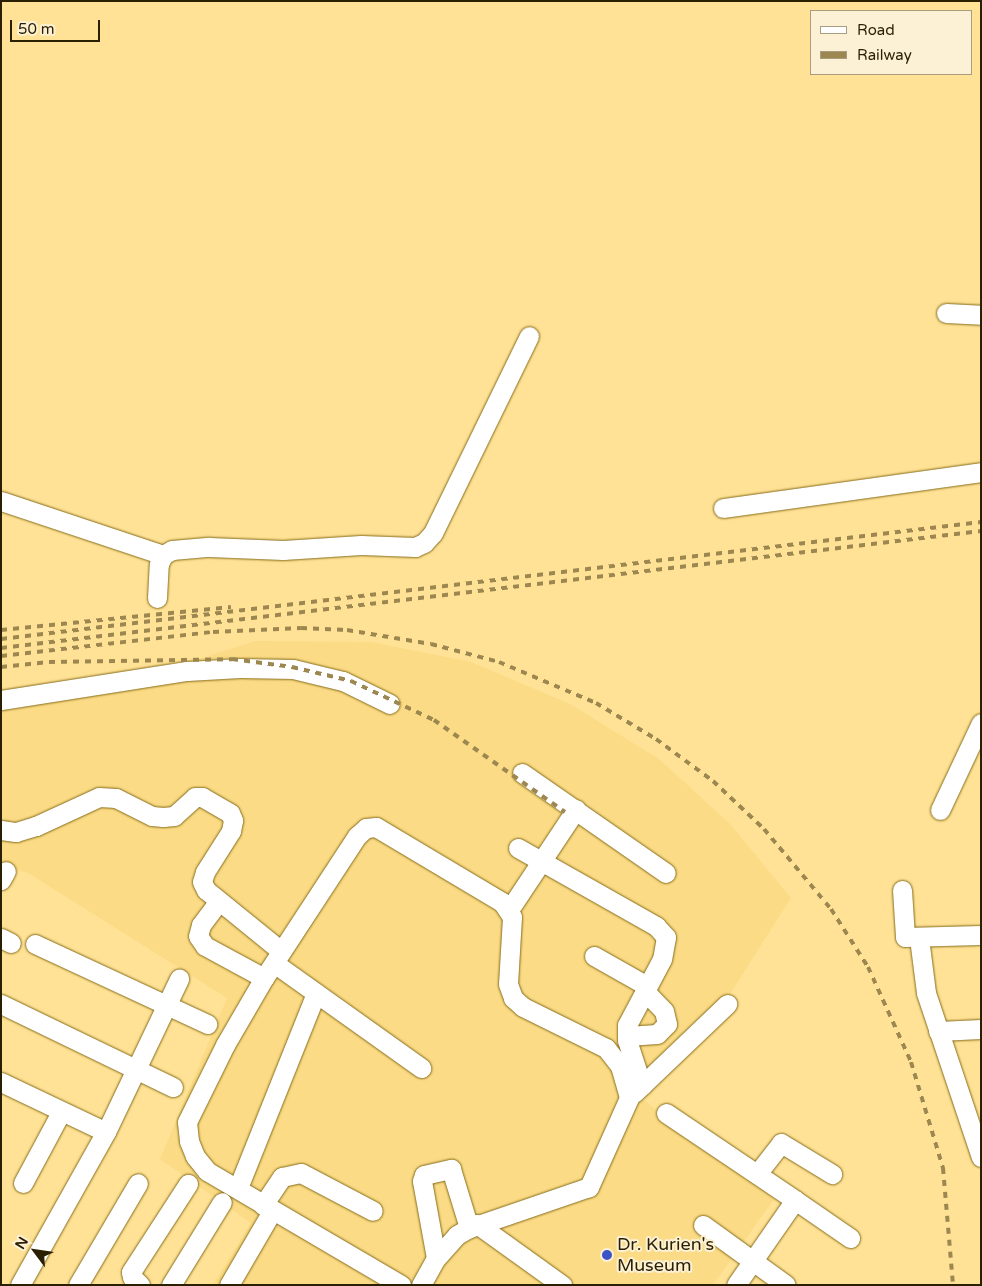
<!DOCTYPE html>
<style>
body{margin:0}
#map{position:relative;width:982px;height:1286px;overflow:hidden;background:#ffe295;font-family:"Varela Round",sans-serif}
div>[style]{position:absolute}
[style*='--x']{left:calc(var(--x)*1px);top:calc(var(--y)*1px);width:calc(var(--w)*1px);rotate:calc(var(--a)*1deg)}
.built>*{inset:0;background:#fbdb85}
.roads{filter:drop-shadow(0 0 1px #866c1a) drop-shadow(0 0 1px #866c1a)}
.minor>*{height:19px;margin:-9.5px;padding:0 9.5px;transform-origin:9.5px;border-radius:9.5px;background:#fff}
.rail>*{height:4px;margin-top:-2px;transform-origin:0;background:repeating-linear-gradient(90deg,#9c8750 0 6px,transparent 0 12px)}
.dots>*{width:14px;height:14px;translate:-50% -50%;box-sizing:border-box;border:2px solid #fcf1d4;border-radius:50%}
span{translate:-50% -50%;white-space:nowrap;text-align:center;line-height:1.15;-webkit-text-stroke:4px #fcf1d4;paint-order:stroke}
.poi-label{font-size:18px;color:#2a1f00}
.left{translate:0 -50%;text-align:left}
.frame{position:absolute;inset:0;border:2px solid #2a1f00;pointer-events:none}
.legend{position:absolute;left:810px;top:10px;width:162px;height:65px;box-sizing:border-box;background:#fcf1d4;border:1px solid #a89d7f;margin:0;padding:6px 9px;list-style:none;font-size:15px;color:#2a1f00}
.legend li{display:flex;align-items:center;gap:10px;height:25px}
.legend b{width:25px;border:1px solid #a89d7f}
.north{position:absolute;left:10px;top:1226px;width:50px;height:50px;-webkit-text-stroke:4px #fcf1d4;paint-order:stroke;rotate:301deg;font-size:14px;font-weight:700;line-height:20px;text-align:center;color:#2a1f00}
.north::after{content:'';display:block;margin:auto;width:18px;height:22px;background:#2a1f00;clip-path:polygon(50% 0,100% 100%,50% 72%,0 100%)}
.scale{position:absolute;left:10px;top:20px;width:90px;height:22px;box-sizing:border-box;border:2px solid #2a1f00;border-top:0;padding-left:6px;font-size:15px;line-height:18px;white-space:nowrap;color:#2a1f00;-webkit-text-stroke:4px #fcf1d4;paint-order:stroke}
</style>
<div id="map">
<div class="built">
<div style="clip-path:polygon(255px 641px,371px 642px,471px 662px,570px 704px,659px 759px,729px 823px,791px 898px,695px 1049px,642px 1099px,774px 1199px,713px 1285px,213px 1285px,251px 1223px,160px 1159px,227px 998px,28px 873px,1px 865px,1px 706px,97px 692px)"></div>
</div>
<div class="roads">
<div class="minor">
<div style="--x:946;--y:313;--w:35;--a:3"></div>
<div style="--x:1;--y:501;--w:171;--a:18.4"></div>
<div style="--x:723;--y:508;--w:260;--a:-7.9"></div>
<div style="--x:157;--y:598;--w:34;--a:-87"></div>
<div style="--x:159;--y:564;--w:10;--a:-66"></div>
<div style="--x:163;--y:555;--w:10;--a:-29"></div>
<div style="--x:172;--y:550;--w:37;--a:-5"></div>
<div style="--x:209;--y:547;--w:74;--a:2.3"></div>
<div style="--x:283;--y:550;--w:78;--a:-3.7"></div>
<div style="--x:361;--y:545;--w:54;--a:2.1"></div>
<div style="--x:415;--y:547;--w:10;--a:-24"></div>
<div style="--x:424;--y:543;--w:13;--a:-48"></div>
<div style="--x:433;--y:533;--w:219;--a:-64"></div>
<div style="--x:1;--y:700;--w:188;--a:-8.9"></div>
<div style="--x:187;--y:671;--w:53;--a:-3.2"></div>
<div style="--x:240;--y:668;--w:53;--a:1.1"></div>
<div style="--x:293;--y:669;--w:51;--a:13.5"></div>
<div style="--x:343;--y:681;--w:52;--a:26.1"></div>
<div style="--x:522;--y:773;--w:175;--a:34.8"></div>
<div style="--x:940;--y:810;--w:96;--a:-64.8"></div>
<div style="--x:1;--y:830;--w:15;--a:8"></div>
<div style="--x:16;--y:832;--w:21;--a:-17"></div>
<div style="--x:36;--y:826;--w:69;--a:-24.7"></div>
<div style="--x:99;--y:797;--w:17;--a:3"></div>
<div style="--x:116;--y:798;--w:40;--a:26.6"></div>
<div style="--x:152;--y:816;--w:11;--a:5"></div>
<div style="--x:163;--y:817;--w:11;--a:-5"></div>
<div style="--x:174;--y:816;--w:28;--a:-42"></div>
<div style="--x:195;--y:797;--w:7;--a:0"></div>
<div style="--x:202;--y:797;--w:32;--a:30"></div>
<div style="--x:230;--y:813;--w:8;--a:67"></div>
<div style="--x:233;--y:820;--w:11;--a:100"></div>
<div style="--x:231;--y:831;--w:49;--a:122.4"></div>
<div style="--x:205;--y:872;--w:10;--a:107"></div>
<div style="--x:202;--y:882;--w:9;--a:63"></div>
<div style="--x:206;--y:890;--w:97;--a:39.1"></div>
<div style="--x:518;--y:848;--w:159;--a:29.5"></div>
<div style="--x:656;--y:926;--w:15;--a:48"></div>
<div style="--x:666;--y:937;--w:22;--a:100"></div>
<div style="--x:662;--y:959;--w:75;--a:117.9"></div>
<div style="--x:627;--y:1025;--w:15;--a:90"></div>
<div style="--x:627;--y:1040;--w:48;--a:71.9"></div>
<div style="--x:1;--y:880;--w:10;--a:-61"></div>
<div style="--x:902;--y:890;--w:47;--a:86.3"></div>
<div style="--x:905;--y:937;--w:76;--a:-1.5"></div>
<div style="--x:219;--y:901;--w:30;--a:127"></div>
<div style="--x:201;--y:925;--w:11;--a:105"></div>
<div style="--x:198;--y:936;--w:12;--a:55"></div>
<div style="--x:205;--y:946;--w:67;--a:28.5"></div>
<div style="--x:509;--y:910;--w:121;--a:-56.4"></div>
<div style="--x:1;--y:938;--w:11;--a:27"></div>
<div style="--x:919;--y:938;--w:55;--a:82.7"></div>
<div style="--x:926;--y:993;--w:173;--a:71.5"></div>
<div style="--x:35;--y:944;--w:190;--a:24.9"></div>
<div style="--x:594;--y:956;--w:61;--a:29.5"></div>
<div style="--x:274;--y:963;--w:181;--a:35.5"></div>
<div style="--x:1;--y:1004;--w:191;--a:25.8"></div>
<div style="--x:938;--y:1031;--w:43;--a:-2.7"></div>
<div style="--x:627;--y:1036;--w:30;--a:-4"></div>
<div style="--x:657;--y:1034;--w:14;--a:-45"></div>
<div style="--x:667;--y:1024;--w:13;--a:-103"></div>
<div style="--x:664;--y:1011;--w:28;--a:-134"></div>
<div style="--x:1;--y:1082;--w:116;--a:25.5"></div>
<div style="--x:634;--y:1093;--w:129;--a:-43.7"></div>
<div style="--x:666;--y:1113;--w:156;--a:34"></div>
<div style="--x:795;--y:1200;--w:103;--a:124.8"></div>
<div style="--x:757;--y:1174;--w:39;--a:-52"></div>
<div style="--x:781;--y:1143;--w:60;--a:31.3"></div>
<div style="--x:23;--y:1183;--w:81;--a:-61.8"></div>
<div style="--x:238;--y:1188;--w:210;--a:-68.2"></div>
<div style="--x:795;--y:1200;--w:67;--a:34.6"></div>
<div style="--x:263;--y:1205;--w:34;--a:-56"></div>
<div style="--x:282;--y:1177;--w:19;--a:-12"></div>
<div style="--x:301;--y:1173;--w:81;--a:27.8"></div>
<div style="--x:477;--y:1224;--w:105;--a:35.7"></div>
<div style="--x:703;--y:1225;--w:102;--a:35.9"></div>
<div style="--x:436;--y:1258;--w:78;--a:-100.3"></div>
<div style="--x:422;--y:1181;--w:6;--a:-72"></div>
<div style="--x:424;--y:1175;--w:28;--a:-13"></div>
<div style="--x:451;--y:1169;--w:62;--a:73"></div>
<div style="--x:20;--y:1285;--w:176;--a:-60.7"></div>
<div style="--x:106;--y:1132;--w:170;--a:-64.5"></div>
<div style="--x:78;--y:1285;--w:118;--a:-59.5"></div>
<div style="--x:140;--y:1285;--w:11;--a:-135"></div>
<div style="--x:132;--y:1277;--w:5;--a:-101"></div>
<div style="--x:131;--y:1272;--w:105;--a:-57.1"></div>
<div style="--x:171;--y:1285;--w:97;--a:-58.4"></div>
<div style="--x:229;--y:1285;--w:86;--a:-59.8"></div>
<div style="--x:401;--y:1285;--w:225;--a:-149.6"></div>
<div style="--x:207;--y:1171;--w:19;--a:-129"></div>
<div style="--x:195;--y:1156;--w:16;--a:-112"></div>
<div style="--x:189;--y:1141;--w:19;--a:-96"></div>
<div style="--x:187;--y:1122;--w:86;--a:-63.7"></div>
<div style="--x:225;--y:1045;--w:78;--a:-59.8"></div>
<div style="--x:264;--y:978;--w:170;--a:-56.8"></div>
<div style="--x:357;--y:836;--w:12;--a:-42"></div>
<div style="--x:366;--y:828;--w:10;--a:-6"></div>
<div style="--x:376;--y:827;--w:147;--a:30.8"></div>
<div style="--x:502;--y:902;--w:18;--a:56"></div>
<div style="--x:512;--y:917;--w:67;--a:93.4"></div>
<div style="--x:508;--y:984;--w:15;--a:70"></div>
<div style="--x:513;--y:998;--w:13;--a:42"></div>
<div style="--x:523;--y:1007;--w:93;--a:26.3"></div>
<div style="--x:606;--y:1048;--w:23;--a:52"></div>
<div style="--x:620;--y:1066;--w:33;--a:74"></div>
<div style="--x:629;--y:1098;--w:98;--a:114.2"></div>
<div style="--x:589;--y:1187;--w:127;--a:161.1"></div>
<div style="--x:469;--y:1228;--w:14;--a:150"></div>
<div style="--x:457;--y:1235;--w:31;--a:132"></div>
<div style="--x:436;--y:1258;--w:31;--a:119"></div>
</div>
</div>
<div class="rail">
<div style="--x:1;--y:630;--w:231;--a:-5.7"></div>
<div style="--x:1;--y:639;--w:987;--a:-6.81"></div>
<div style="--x:1;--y:648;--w:987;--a:-6.81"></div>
<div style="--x:1;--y:656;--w:213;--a:-6.5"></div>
<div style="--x:213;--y:632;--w:88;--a:-2.6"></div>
<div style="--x:301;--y:628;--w:46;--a:2.5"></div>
<div style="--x:347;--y:630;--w:85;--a:9.5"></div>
<div style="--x:431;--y:644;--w:70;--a:14.8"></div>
<div style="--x:499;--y:662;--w:105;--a:22.9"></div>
<div style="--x:596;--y:703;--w:70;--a:31"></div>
<div style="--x:656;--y:739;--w:71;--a:36.4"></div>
<div style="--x:713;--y:781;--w:70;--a:43.3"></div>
<div style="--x:764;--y:829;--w:104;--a:50.1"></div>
<div style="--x:831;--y:909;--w:69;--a:57.5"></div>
<div style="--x:868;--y:967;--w:104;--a:65.6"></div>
<div style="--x:911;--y:1062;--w:111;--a:73.2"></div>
<div style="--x:943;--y:1168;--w:117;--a:85.1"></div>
<div style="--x:1;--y:667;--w:48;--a:-5.9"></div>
<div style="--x:49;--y:662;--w:183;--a:-0.9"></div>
<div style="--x:232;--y:659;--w:61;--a:7.6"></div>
<div style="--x:292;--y:667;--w:61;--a:13.3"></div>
<div style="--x:351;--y:681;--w:92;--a:25.2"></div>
<div style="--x:434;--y:720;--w:160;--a:35.1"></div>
</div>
<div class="dots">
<div style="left:607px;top:1255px;background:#3c54c6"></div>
</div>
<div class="poi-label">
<span class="left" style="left:617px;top:1255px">Dr. Kurien's<br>Museum</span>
</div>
<div class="frame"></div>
<ul class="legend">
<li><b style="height:6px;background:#fff"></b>Road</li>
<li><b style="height:6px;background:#9c8750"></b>Railway</li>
</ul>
<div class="north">N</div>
<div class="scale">50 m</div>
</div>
